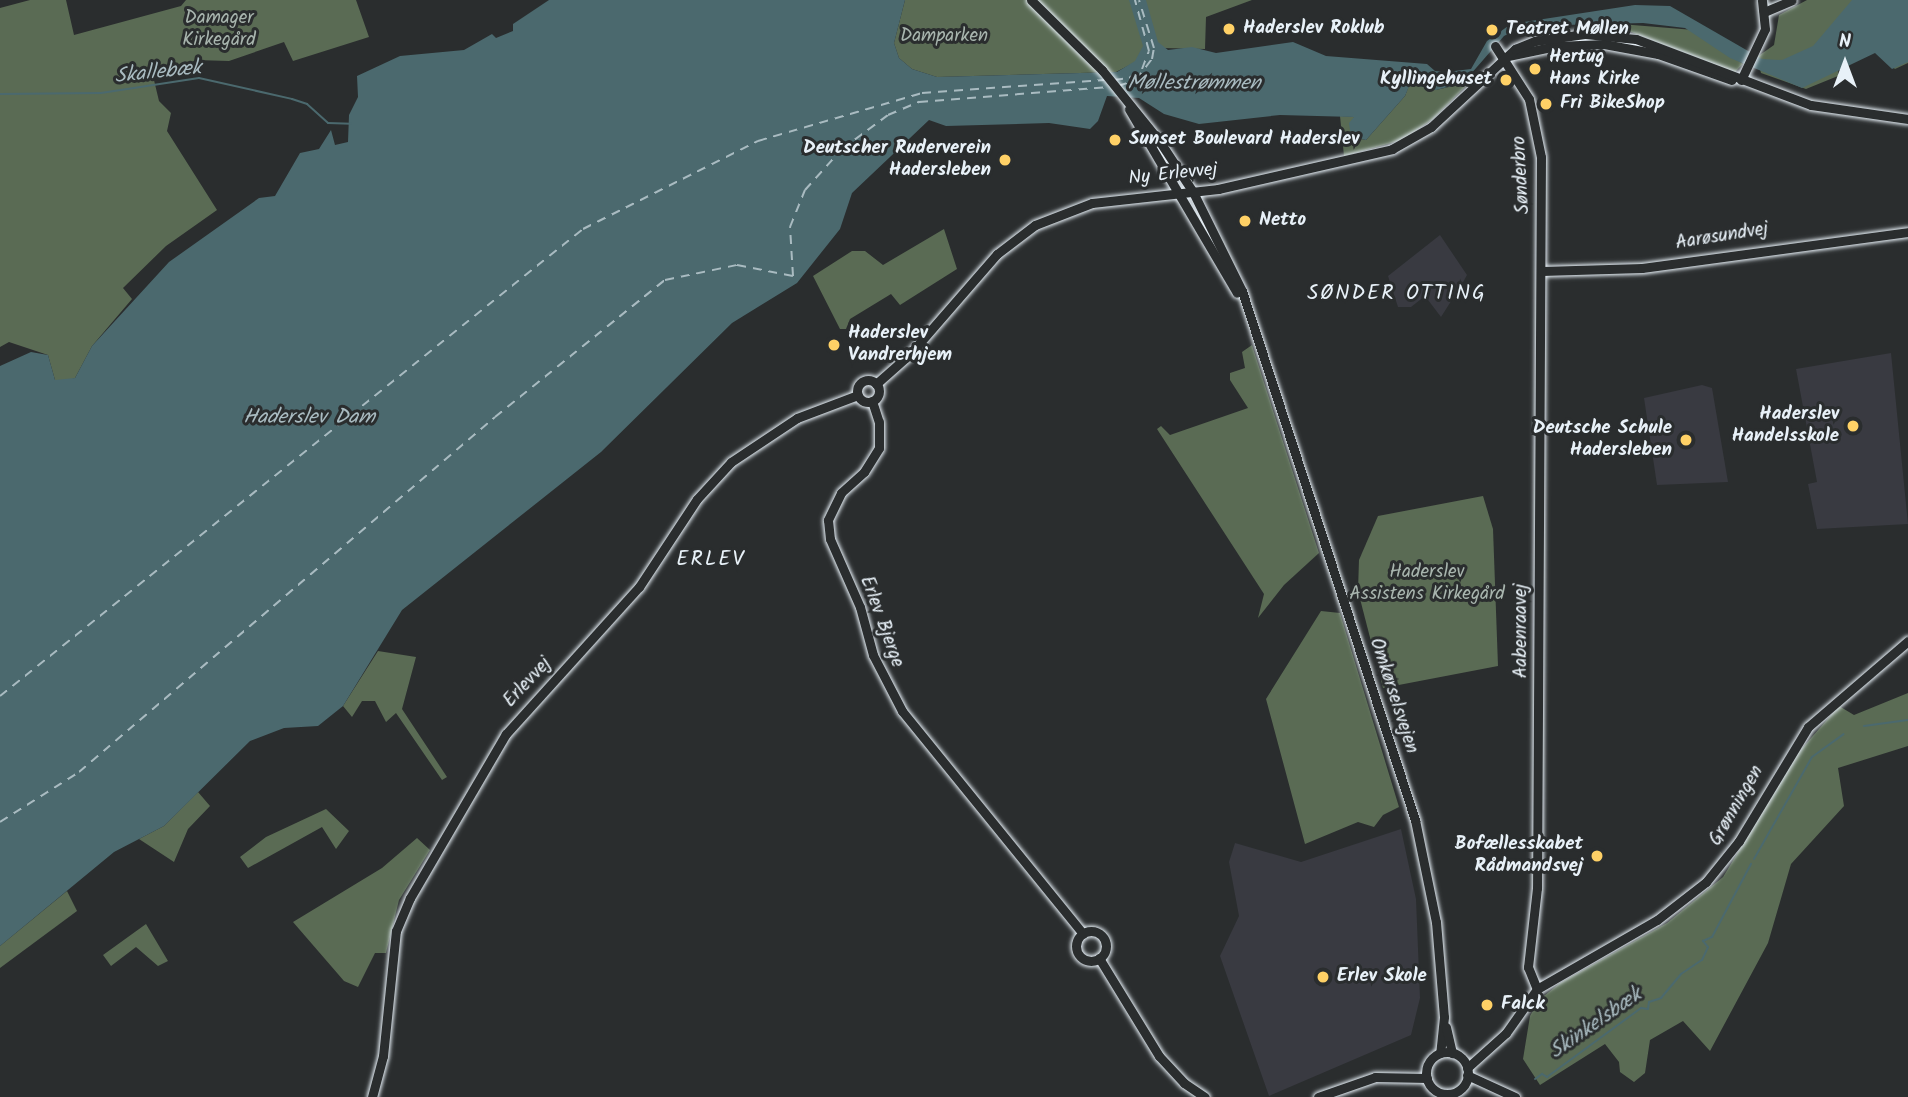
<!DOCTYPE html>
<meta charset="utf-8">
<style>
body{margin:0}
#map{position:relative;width:1908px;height:1097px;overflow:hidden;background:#2a2d2e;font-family:Kalam,sans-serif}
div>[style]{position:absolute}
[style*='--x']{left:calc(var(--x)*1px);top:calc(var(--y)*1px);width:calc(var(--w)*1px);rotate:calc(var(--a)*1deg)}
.built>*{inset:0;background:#393a41}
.green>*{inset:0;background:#5a6b54}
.water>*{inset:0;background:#4b696e}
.stream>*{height:2px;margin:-1px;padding:0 1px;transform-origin:1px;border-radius:1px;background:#4b696e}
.ferry>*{height:2px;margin-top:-1px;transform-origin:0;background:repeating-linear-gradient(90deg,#a9bbc1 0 9px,transparent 0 16px)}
.roads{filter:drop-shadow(0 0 2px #e8f1f8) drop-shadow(0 0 2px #e8f1f8)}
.secondary>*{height:9px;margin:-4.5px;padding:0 4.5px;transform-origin:4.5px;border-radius:4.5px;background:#2a2d2e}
.secondary>.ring{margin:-4.5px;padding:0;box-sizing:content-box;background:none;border:9px solid #2a2d2e;border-radius:50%}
.dots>*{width:19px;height:19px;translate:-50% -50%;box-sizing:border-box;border:4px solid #2a2d2e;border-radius:50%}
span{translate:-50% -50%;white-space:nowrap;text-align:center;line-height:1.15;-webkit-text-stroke:6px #2a2d2e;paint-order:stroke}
.park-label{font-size:19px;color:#a8b5ae}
.poi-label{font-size:19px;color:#e8f1f8;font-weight:700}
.left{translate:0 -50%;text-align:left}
.right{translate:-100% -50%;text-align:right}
.street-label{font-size:19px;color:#e8f1f8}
.water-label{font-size:21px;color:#a9bbc1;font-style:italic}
.neighbourhood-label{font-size:21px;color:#e8f1f8;letter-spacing:2px}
.north{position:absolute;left:1810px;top:28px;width:70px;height:70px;-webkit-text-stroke:5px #2a2d2e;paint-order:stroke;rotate:0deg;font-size:19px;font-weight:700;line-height:28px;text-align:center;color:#e8f1f8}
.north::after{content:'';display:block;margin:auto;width:24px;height:32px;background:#e8f1f8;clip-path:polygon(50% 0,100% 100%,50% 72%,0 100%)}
</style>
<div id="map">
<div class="built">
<div style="clip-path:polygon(1440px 235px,1467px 275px,1462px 284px,1441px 317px,1425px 296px,1411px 307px,1398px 307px,1388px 276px)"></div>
<div style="clip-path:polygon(1891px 353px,1908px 524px,1817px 529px,1808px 484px,1817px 482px,1796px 369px)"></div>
<div style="clip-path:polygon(1702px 385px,1712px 388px,1728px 482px,1657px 485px,1644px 398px)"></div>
<div style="clip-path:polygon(1401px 829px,1416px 899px,1420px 998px,1411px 1035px,1269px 1096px,1220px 956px,1239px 916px,1229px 862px,1235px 843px,1301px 862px)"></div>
</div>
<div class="green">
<div style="clip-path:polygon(30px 0,66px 0,74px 35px,181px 6px,186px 0,356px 0,369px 37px,293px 61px,284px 42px,229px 61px,195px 60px,186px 67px,153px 76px,159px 101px,171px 113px,167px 131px,217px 210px,166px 246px,123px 288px,132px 299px,92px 346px,75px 378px,63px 382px,55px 380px,48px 355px,9px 342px,0 347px,0 8px)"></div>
<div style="clip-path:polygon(905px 0,1252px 0,1206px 17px,1205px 49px,1162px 48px,1116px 72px,937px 77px,912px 69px,899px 58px,894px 43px)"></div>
<div style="clip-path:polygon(1807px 0,1908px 0,1908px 63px,1895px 69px,1875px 51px,1839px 61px,1838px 76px,1806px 89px,1761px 73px,1757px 57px,1774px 45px,1779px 15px)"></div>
<div style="clip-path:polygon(1608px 23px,1694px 30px,1743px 64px,1735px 72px)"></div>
<div style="clip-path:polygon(1470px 82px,1433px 119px,1402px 140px,1344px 156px,1340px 116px,1354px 117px,1351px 137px,1366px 140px,1405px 96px,1410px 83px,1436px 90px)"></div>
<div style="clip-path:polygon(944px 229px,957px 269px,900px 305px,891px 294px,850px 319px,846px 329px,840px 329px,813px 276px,852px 251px,865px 251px,883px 265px)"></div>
<div style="clip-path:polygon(1252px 345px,1319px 553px,1284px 585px,1258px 618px,1264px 594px,1157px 429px,1161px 426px,1170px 435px,1248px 408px,1230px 380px,1230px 373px,1245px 368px,1242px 352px)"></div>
<div style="clip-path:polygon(1483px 496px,1493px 529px,1498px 666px,1383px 688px,1358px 591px,1359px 560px,1378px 516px)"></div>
<div style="clip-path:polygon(1321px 611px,1340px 613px,1399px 807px,1383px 815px,1374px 827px,1358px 822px,1305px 844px,1266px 699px)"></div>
<div style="clip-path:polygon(378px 651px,416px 657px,402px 709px,447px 777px,442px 780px,396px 713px,386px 722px,375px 701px,362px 701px,352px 717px,343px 706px)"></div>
<div style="clip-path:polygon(1908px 693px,1908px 746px,1838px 768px,1844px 806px,1791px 864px,1768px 943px,1710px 1051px,1683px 1021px,1650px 1040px,1645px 1073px,1634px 1082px,1620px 1072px,1619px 1062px,1605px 1044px,1540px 1085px,1523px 1059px,1530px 1016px,1539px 1000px,1560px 983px,1667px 923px,1723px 877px,1798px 753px,1839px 706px,1854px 715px)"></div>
<div style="clip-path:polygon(198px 792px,210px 806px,188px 829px,174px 862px,139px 839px,164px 826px)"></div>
<div style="clip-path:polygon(326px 809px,349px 831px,336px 849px,322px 827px,248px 868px,240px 857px,266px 837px)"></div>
<div style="clip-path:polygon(417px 838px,430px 850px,399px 900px,386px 953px,375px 953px,358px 987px,344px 981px,293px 922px,382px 868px)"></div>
<div style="clip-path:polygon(67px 891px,77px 911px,0 968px,0 946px)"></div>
<div style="clip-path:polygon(146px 924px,168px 961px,158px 966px,136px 947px,111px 966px,103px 955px)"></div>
</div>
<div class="water">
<div style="clip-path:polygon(549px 0,905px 0,894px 43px,899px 58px,912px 69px,937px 77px,1117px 72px,1135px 61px,1143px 46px,1129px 0,1146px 0,1158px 42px,1168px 50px,1192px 47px,1216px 53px,1293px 42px,1326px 56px,1427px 64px,1435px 71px,1446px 72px,1471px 69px,1487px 41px,1511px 24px,1635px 5px,1670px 6px,1762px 59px,1782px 60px,1813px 46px,1852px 0,1908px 0,1908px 62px,1892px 69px,1875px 53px,1802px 88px,1730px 58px,1685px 28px,1643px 23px,1523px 26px,1504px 36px,1463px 83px,1436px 90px,1410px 84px,1405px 96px,1366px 140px,1351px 137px,1349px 123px,1354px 117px,1280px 115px,1199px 124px,1164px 114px,1139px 98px,1107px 96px,1098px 121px,1090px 129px,1049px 123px,946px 126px,929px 120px,852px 193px,840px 229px,797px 283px,732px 323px,601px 452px,402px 610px,343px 706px,318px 726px,284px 728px,250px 741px,164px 826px,114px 852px,0 946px,0 366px,31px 352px,48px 355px,55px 380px,75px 378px,92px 346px,169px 262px,259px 198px,275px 196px,300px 153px,319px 149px,331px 130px,335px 145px,348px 142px,349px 115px,358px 97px,357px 76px,400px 56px,464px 50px,492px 34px,496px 38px,513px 31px,513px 24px)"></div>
</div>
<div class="stream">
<div style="--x:0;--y:94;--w:101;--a:-0.6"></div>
<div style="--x:101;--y:93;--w:99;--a:-8.7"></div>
<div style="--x:199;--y:78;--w:95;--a:12.7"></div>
<div style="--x:292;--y:99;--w:16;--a:18"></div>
<div style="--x:307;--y:104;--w:28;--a:42"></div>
<div style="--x:328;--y:123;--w:23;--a:2"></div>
<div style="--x:1864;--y:726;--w:44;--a:-7.8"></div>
<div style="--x:1754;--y:859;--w:117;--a:-60.4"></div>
<div style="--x:1812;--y:757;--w:39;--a:-36"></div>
<div style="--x:1535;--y:1079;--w:9;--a:-36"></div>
<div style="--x:1542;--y:1074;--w:6;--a:31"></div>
<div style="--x:1547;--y:1077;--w:117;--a:-36.3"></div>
<div style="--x:1641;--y:1008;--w:7;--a:8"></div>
<div style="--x:1648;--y:1009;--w:7;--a:-82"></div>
<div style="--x:1649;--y:1002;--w:13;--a:-18"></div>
<div style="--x:1661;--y:998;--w:31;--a:-50"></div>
<div style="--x:1681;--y:974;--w:25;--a:-34"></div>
<div style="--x:1702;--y:960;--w:14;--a:-65"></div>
<div style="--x:1708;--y:947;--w:8;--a:-130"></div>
<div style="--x:1703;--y:941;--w:10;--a:-24"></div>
<div style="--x:1712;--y:937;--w:83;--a:-61.9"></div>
</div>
<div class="ferry">
<div style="--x:1114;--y:80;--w:15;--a:-8"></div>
<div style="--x:1129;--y:78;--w:16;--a:-35"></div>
<div style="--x:1142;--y:69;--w:19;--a:-69"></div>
<div style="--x:1149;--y:51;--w:53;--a:-105.4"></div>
<div style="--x:1118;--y:86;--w:19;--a:-18"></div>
<div style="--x:1136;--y:80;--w:26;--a:-53"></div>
<div style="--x:1152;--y:59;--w:11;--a:-80"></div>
<div style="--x:1154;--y:48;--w:50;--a:-107.4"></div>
<div style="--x:0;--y:696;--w:747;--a:-38.7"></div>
<div style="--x:583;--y:229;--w:196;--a:-26.7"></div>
<div style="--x:758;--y:141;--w:171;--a:-16.3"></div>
<div style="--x:922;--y:93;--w:183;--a:-4.1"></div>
<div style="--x:0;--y:822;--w:93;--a:-32.3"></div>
<div style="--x:79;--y:772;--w:547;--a:-40.48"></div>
<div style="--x:495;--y:417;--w:218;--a:-38.9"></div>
<div style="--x:665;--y:280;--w:74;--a:-11.8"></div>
<div style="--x:737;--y:265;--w:57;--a:11.1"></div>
<div style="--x:793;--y:276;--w:49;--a:-93.5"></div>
<div style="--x:790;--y:227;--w:40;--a:-68"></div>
<div style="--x:805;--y:190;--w:55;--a:-47.9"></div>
<div style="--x:842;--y:149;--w:57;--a:-36.5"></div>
<div style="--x:888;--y:115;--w:34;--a:-23"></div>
<div style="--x:919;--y:102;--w:191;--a:-4.5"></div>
</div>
<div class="roads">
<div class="secondary">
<div style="--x:1031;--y:0;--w:100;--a:44.6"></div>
<div style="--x:1102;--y:70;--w:92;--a:51.1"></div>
<div style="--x:1160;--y:142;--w:60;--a:56.6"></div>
<div style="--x:1193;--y:192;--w:110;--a:63.7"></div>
<div style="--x:1242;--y:291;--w:557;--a:71.89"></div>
<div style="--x:1415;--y:820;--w:104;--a:78.4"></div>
<div style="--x:1436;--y:922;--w:95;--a:85.2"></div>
<div style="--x:1444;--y:1017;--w:36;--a:96"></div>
<div style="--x:1764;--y:12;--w:30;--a:-23"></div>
<div style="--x:1495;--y:46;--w:63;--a:57.3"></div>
<div style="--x:1529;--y:99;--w:59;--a:78.3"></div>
<div style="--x:1541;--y:157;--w:731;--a:90.31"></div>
<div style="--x:1537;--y:888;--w:80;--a:96.5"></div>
<div style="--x:1528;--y:967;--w:24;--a:68"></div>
<div style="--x:1508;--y:56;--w:49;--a:-11.8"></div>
<div style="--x:1556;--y:46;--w:48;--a:-2.4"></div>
<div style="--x:1604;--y:44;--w:55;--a:10.5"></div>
<div style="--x:1658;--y:54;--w:78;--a:19.4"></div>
<div style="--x:1741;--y:80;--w:56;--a:-64.8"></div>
<div style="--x:1765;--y:29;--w:29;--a:-96"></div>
<div style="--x:1129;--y:109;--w:213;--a:59.6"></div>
<div style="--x:1542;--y:271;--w:100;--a:-1.7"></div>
<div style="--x:1642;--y:268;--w:268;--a:-7.7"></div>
<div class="ring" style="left:857px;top:380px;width:13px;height:13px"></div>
<div style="--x:876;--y:384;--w:45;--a:-41.4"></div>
<div style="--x:910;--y:354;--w:133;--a:-49"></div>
<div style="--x:997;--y:254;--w:48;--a:-37.3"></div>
<div style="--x:1035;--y:225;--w:61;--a:-21.1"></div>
<div style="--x:1092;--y:203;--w:127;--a:-6.3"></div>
<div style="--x:1218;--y:189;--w:179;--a:-12.9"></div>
<div style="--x:1392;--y:149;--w:45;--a:-29.4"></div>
<div style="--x:1431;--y:127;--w:115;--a:-42.9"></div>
<div style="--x:1515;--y:49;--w:22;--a:-22"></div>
<div style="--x:1535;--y:41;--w:50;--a:-8"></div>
<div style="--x:1585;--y:34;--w:51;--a:5.6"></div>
<div style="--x:1636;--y:39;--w:187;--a:20.7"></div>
<div style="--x:1811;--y:105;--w:98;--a:8.2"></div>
<div style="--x:872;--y:401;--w:22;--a:72"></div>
<div style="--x:879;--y:422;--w:26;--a:90"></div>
<div style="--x:879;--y:448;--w:28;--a:122"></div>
<div style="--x:864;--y:472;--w:31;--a:138"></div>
<div style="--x:841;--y:493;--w:30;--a:116"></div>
<div style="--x:828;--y:520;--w:19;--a:84"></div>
<div style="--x:830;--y:539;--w:74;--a:66.2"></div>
<div style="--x:860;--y:607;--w:50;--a:74.8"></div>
<div style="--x:873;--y:655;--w:63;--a:62.6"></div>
<div style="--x:902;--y:711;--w:287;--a:50.9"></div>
<div class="ring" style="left:1076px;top:931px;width:21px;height:21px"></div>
<div style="--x:1099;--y:958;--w:115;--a:58.5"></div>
<div style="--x:1159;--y:1056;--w:37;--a:47"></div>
<div style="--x:1184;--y:1083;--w:25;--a:34"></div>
<div style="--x:1446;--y:1027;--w:27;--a:77"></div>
<div class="ring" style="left:1426px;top:1052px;width:33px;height:33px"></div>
<div style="--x:1467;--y:1068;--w:52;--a:-41.9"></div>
<div style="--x:1506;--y:1033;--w:54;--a:-54.8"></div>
<div style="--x:1537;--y:989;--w:138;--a:-29.9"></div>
<div style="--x:1657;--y:920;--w:62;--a:-37.8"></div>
<div style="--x:1706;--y:882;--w:53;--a:-51.2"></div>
<div style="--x:1739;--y:841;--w:133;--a:-58.8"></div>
<div style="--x:1808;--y:727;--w:132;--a:-40.7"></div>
<div style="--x:1467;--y:1075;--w:53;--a:24.6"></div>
<div style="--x:372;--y:1097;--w:42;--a:-75"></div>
<div style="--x:383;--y:1056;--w:126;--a:-84.1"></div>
<div style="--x:396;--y:931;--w:36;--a:-67"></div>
<div style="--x:410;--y:898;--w:190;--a:-59.7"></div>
<div style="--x:506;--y:734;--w:198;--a:-47.9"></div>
<div style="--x:639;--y:587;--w:105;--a:-56.6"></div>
<div style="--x:697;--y:499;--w:50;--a:-47.4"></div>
<div style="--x:731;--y:462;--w:79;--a:-33.7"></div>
<div style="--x:797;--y:418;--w:65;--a:-20.7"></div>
<div style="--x:1318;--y:1097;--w:60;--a:-19.3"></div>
<div style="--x:1375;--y:1077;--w:52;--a:1.1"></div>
</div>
</div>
<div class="dots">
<div style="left:1229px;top:29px;background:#ffd166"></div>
<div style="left:1492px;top:30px;background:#ffd166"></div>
<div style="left:1535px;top:69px;background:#ffd166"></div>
<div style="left:1506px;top:80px;background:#ffd166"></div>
<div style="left:1546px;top:104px;background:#ffd166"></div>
<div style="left:1115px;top:140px;background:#ffd166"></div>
<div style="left:1005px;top:160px;background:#ffd166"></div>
<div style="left:1245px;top:221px;background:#ffd166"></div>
<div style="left:834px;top:345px;background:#ffd166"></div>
<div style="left:1853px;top:426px;background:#ffd166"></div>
<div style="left:1686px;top:440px;background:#ffd166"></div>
<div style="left:1597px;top:856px;background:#ffd166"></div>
<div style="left:1323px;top:977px;background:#ffd166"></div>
<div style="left:1487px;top:1005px;background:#ffd166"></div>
</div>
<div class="park-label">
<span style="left:219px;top:30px">Damager<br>Kirkegård</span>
<span style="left:944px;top:37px">Damparken</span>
<span style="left:1427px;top:584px">Haderslev<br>Assistens Kirkegård</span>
</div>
<div class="poi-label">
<span class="left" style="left:1243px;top:29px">Haderslev Roklub</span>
<span class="left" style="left:1506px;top:30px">Teatret Møllen</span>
<span class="left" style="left:1549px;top:69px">Hertug<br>Hans Kirke</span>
<span class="right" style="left:1492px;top:80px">Kyllingehuset</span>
<span class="left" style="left:1560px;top:104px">Fri BikeShop</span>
<span class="left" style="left:1129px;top:140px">Sunset Boulevard Haderslev</span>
<span class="right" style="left:991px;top:160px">Deutscher Ruderverein<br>Hadersleben</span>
<span class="left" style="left:1259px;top:221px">Netto</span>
<span class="left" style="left:848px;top:345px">Haderslev<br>Vandrerhjem</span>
<span class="right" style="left:1839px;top:426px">Haderslev<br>Handelsskole</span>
<span class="right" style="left:1672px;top:440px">Deutsche Schule<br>Hadersleben</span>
<span class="right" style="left:1583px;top:856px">Bofællesskabet<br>Rådmandsvej</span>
<span class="left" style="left:1337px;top:977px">Erlev Skole</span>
<span class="left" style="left:1501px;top:1005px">Falck</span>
</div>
<div class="street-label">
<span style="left:1173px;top:175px;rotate:-6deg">Ny Erlevvej</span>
<span style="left:1522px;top:175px;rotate:-93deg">Sønderbro</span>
<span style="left:1722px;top:237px;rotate:-9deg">Aarøsundvej</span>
<span style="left:881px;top:622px;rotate:70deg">Erlev Bjerge</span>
<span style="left:1522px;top:631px;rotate:-90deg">Aabenraavej</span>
<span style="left:528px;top:683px;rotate:-47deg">Erlevvej</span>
<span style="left:1393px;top:696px;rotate:72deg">Omkørselsvejen</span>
<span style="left:1737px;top:806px;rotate:-60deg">Grønningen</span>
</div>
<div class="water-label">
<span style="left:158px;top:73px;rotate:-6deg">Skallebæk</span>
<span style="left:1194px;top:84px">Møllestrømmen</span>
<span style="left:309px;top:418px">Haderslev Dam</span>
<span style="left:1596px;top:1024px;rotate:-35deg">Skinkelsbæk</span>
</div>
<div class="neighbourhood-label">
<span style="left:1397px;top:294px">SØNDER OTTING</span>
<span style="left:711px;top:560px">ERLEV</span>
</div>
<div class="north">N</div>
</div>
